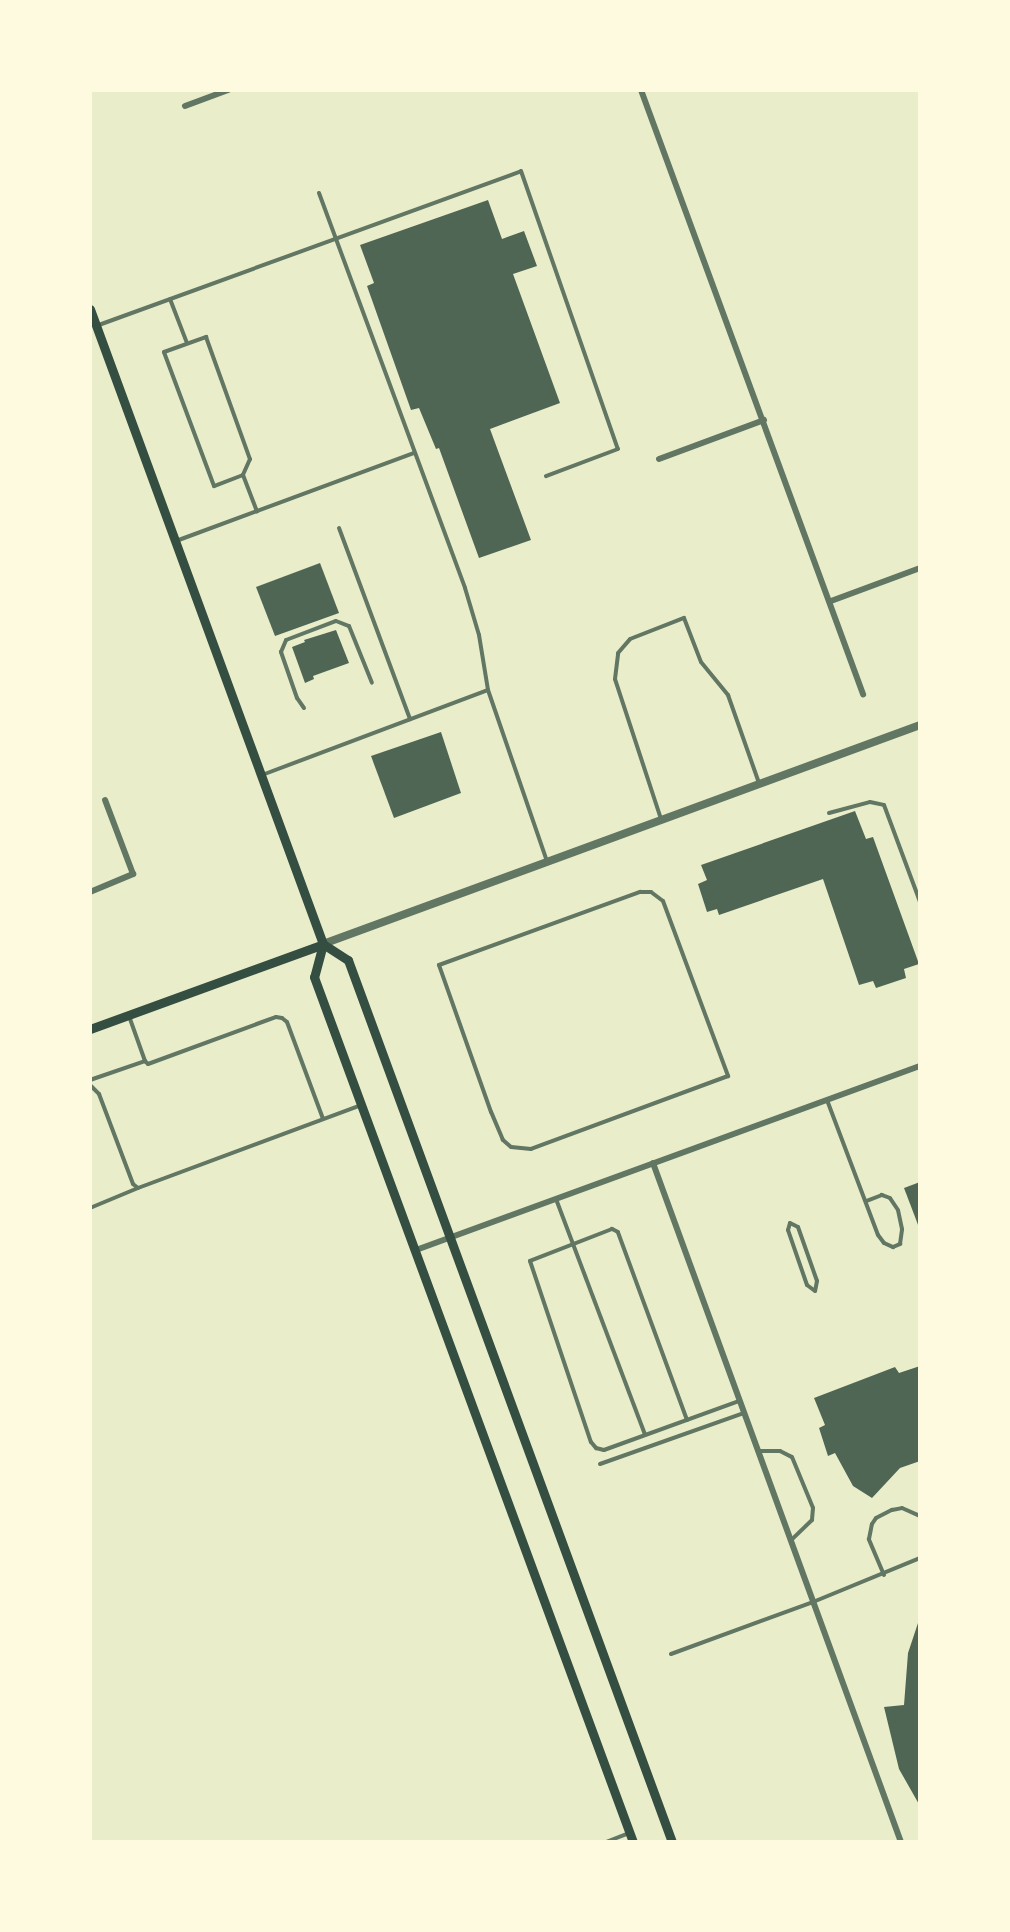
<!DOCTYPE html>
<style>
body{margin:0}
#map{position:relative;width:1010px;height:1932px;overflow:hidden;background:#e9edc9;font-family:"Open Sans",sans-serif}
div>[style]{position:absolute}
[style*='--x']{left:calc(var(--x)*1px);top:calc(var(--y)*1px);width:calc(var(--w)*1px);rotate:calc(var(--a)*1deg)}
.building>*{inset:0;background:#4f6655}
.service>*{height:4px;margin:-2px;padding:0 2px;transform-origin:2px;border-radius:2px;background:#617663}
.minor>*{height:6px;margin:-3px;padding:0 3px;transform-origin:3px;border-radius:3px;background:#617663}
.tertiary>*{height:8px;margin:-4px;padding:0 4px;transform-origin:4px;border-radius:4px;background:#617663}
.secondary>*{height:9px;margin:-4.5px;padding:0 4.5px;transform-origin:4.5px;border-radius:4.5px;background:#344e41}
span{translate:-50% -50%;white-space:nowrap;text-align:center;line-height:1.15;-webkit-text-stroke:4.5px #fefae0;paint-order:stroke}
.frame{position:absolute;inset:0;border:92px solid #fefae0;pointer-events:none}
</style>
<div id="map">
<div class="building">
<div style="clip-path:polygon(488px 200px,502px 239px,524px 231px,537px 266px,513px 274px,560px 403px,490px 429px,531px 540px,479px 558px,439px 448px,436px 449px,419px 408px,411px 410px,367px 286px,374px 283px,360px 245px)"></div>
<div style="clip-path:polygon(320px 563px,339px 613px,275px 636px,256px 587px)"></div>
<div style="clip-path:polygon(336px 630px,349px 663px,313px 676px,314px 679px,305px 683px,292px 647px,305px 642px,304px 640px)"></div>
<div style="clip-path:polygon(441px 732px,461px 793px,394px 818px,371px 756px)"></div>
<div style="clip-path:polygon(855px 811px,866px 839px,873px 837px,919px 964px,904px 969px,906px 978px,876px 988px,873px 981px,859px 985px,823px 879px,719px 915px,717px 909px,707px 912px,698px 884px,707px 880px,701px 865px)"></div>
<div style="clip-path:polygon(920px 1182px,920px 1230px,904px 1188px)"></div>
<div style="clip-path:polygon(920px 1366px,920px 1461px,900px 1468px,872px 1498px,853px 1486px,835px 1453px,828px 1456px,819px 1428px,825px 1425px,814px 1398px,895px 1367px,899px 1373px)"></div>
<div style="clip-path:polygon(920px 1617px,920px 1806px,899px 1769px,884px 1707px,904px 1705px,908px 1653px)"></div>
</div>
<div class="service">
<div style="--x:319;--y:193;--w:421;--a:69.7"></div>
<div style="--x:465;--y:588;--w:49;--a:73.4"></div>
<div style="--x:479;--y:635;--w:56;--a:80.7"></div>
<div style="--x:488;--y:690;--w:181;--a:71"></div>
<div style="--x:170;--y:299;--w:47;--a:68.9"></div>
<div style="--x:96;--y:326;--w:452;--a:-20"></div>
<div style="--x:521;--y:171;--w:294;--a:70.8"></div>
<div style="--x:618;--y:449;--w:77;--a:159.4"></div>
<div style="--x:243;--y:475;--w:31;--a:159"></div>
<div style="--x:214;--y:486;--w:143;--a:-110.5"></div>
<div style="--x:164;--y:352;--w:45;--a:-19.7"></div>
<div style="--x:206;--y:337;--w:130;--a:70.2"></div>
<div style="--x:250;--y:459;--w:17;--a:114"></div>
<div style="--x:243;--y:475;--w:39;--a:69"></div>
<div style="--x:339;--y:528;--w:204;--a:69.6"></div>
<div style="--x:176;--y:541;--w:254;--a:-20.3"></div>
<div style="--x:304;--y:708;--w:12;--a:-125"></div>
<div style="--x:297;--y:698;--w:49;--a:-109.2"></div>
<div style="--x:281;--y:652;--w:13;--a:-67"></div>
<div style="--x:286;--y:640;--w:53;--a:-20.8"></div>
<div style="--x:336;--y:621;--w:14;--a:21"></div>
<div style="--x:349;--y:626;--w:61;--a:68"></div>
<div style="--x:262;--y:775;--w:241;--a:-20.6"></div>
<div style="--x:829;--y:813;--w:42;--a:-15"></div>
<div style="--x:870;--y:802;--w:14;--a:12"></div>
<div style="--x:884;--y:805;--w:103;--a:69.6"></div>
<div style="--x:661;--y:819;--w:147;--a:-108.2"></div>
<div style="--x:615;--y:679;--w:26;--a:-83"></div>
<div style="--x:618;--y:653;--w:18;--a:-49"></div>
<div style="--x:630;--y:639;--w:58;--a:-21.3"></div>
<div style="--x:684;--y:618;--w:47;--a:68.9"></div>
<div style="--x:701;--y:662;--w:43;--a:50.7"></div>
<div style="--x:728;--y:695;--w:93;--a:70.6"></div>
<div style="--x:640;--y:892;--w:11;--a:0"></div>
<div style="--x:651;--y:892;--w:15;--a:37"></div>
<div style="--x:663;--y:901;--w:187;--a:69.6"></div>
<div style="--x:728;--y:1076;--w:210;--a:159.7"></div>
<div style="--x:531;--y:1149;--w:20;--a:-174"></div>
<div style="--x:511;--y:1147;--w:11;--a:-139"></div>
<div style="--x:503;--y:1140;--w:30;--a:-113"></div>
<div style="--x:491;--y:1112;--w:156;--a:-109.5"></div>
<div style="--x:439;--y:965;--w:214;--a:-20"></div>
<div style="--x:129;--y:1016;--w:48;--a:70.4"></div>
<div style="--x:90;--y:1080;--w:58;--a:-19.1"></div>
<div style="--x:145;--y:1061;--w:4;--a:45"></div>
<div style="--x:148;--y:1064;--w:136;--a:-20.2"></div>
<div style="--x:276;--y:1017;--w:6;--a:9"></div>
<div style="--x:282;--y:1018;--w:6;--a:39"></div>
<div style="--x:287;--y:1022;--w:103;--a:69.6"></div>
<div style="--x:90;--y:1085;--w:13;--a:45"></div>
<div style="--x:99;--y:1094;--w:96;--a:69.3"></div>
<div style="--x:133;--y:1184;--w:6;--a:39"></div>
<div style="--x:138;--y:1188;--w:238;--a:-20.4"></div>
<div style="--x:827;--y:1100;--w:144;--a:69.3"></div>
<div style="--x:878;--y:1235;--w:10;--a:53"></div>
<div style="--x:884;--y:1243;--w:10;--a:24"></div>
<div style="--x:893;--y:1247;--w:8;--a:-23"></div>
<div style="--x:900;--y:1244;--w:15;--a:-82"></div>
<div style="--x:902;--y:1229;--w:19;--a:-102"></div>
<div style="--x:898;--y:1210;--w:14;--a:-124"></div>
<div style="--x:890;--y:1198;--w:9;--a:-159"></div>
<div style="--x:882;--y:1195;--w:17;--a:159"></div>
<div style="--x:556;--y:1199;--w:252;--a:69.3"></div>
<div style="--x:90;--y:1208;--w:52;--a:-22.6"></div>
<div style="--x:790;--y:1223;--w:9;--a:27"></div>
<div style="--x:798;--y:1227;--w:57;--a:70.6"></div>
<div style="--x:817;--y:1281;--w:10;--a:101"></div>
<div style="--x:815;--y:1291;--w:10;--a:-143"></div>
<div style="--x:807;--y:1285;--w:58;--a:-109.1"></div>
<div style="--x:788;--y:1230;--w:7;--a:-74"></div>
<div style="--x:687;--y:1420;--w:200;--a:-110.2"></div>
<div style="--x:618;--y:1232;--w:7;--a:-153"></div>
<div style="--x:612;--y:1229;--w:88;--a:158.7"></div>
<div style="--x:530;--y:1261;--w:191;--a:71.4"></div>
<div style="--x:591;--y:1442;--w:8;--a:50"></div>
<div style="--x:596;--y:1448;--w:8;--a:14"></div>
<div style="--x:604;--y:1450;--w:144;--a:-19.9"></div>
<div style="--x:759;--y:1451;--w:21;--a:0"></div>
<div style="--x:780;--y:1451;--w:13;--a:27"></div>
<div style="--x:792;--y:1457;--w:55;--a:67.6"></div>
<div style="--x:813;--y:1508;--w:12;--a:95"></div>
<div style="--x:812;--y:1520;--w:29;--a:136"></div>
<div style="--x:600;--y:1464;--w:153;--a:-19.5"></div>
<div style="--x:884;--y:1575;--w:39;--a:-113"></div>
<div style="--x:869;--y:1539;--w:15;--a:-79"></div>
<div style="--x:872;--y:1524;--w:7;--a:-56"></div>
<div style="--x:876;--y:1518;--w:18;--a:-27"></div>
<div style="--x:892;--y:1510;--w:10;--a:-11"></div>
<div style="--x:902;--y:1508;--w:20;--a:24"></div>
<div style="--x:671;--y:1654;--w:151;--a:-20.1"></div>
<div style="--x:813;--y:1602;--w:116;--a:-22.4"></div>
<div style="--x:606;--y:1842;--w:26;--a:-21"></div>
</div>
<div class="minor">
<div style="--x:641;--y:90;--w:644;--a:69.82"></div>
<div style="--x:185;--y:106;--w:46;--a:-20.4"></div>
<div style="--x:659;--y:459;--w:112;--a:-20.4"></div>
<div style="--x:831;--y:601;--w:95;--a:-20.3"></div>
<div style="--x:90;--y:892;--w:47;--a:-22.7"></div>
<div style="--x:133;--y:874;--w:79;--a:-110.7"></div>
<div style="--x:653;--y:1163;--w:723;--a:69.94"></div>
<div style="--x:416;--y:1250;--w:537;--a:-20.06"></div>
</div>
<div class="tertiary">
<div style="--x:323;--y:944;--w:636;--a:-20.14"></div>
</div>
<div class="secondary">
<div style="--x:90;--y:309;--w:676;--a:69.85"></div>
<div style="--x:323;--y:944;--w:34;--a:105"></div>
<div style="--x:314;--y:977;--w:922;--a:69.76"></div>
<div style="--x:323;--y:944;--w:30;--a:33"></div>
<div style="--x:348;--y:960;--w:940;--a:69.83"></div>
<div style="--x:90;--y:1029;--w:248;--a:-20"></div>
</div>
<div class="frame"></div>
</div>
